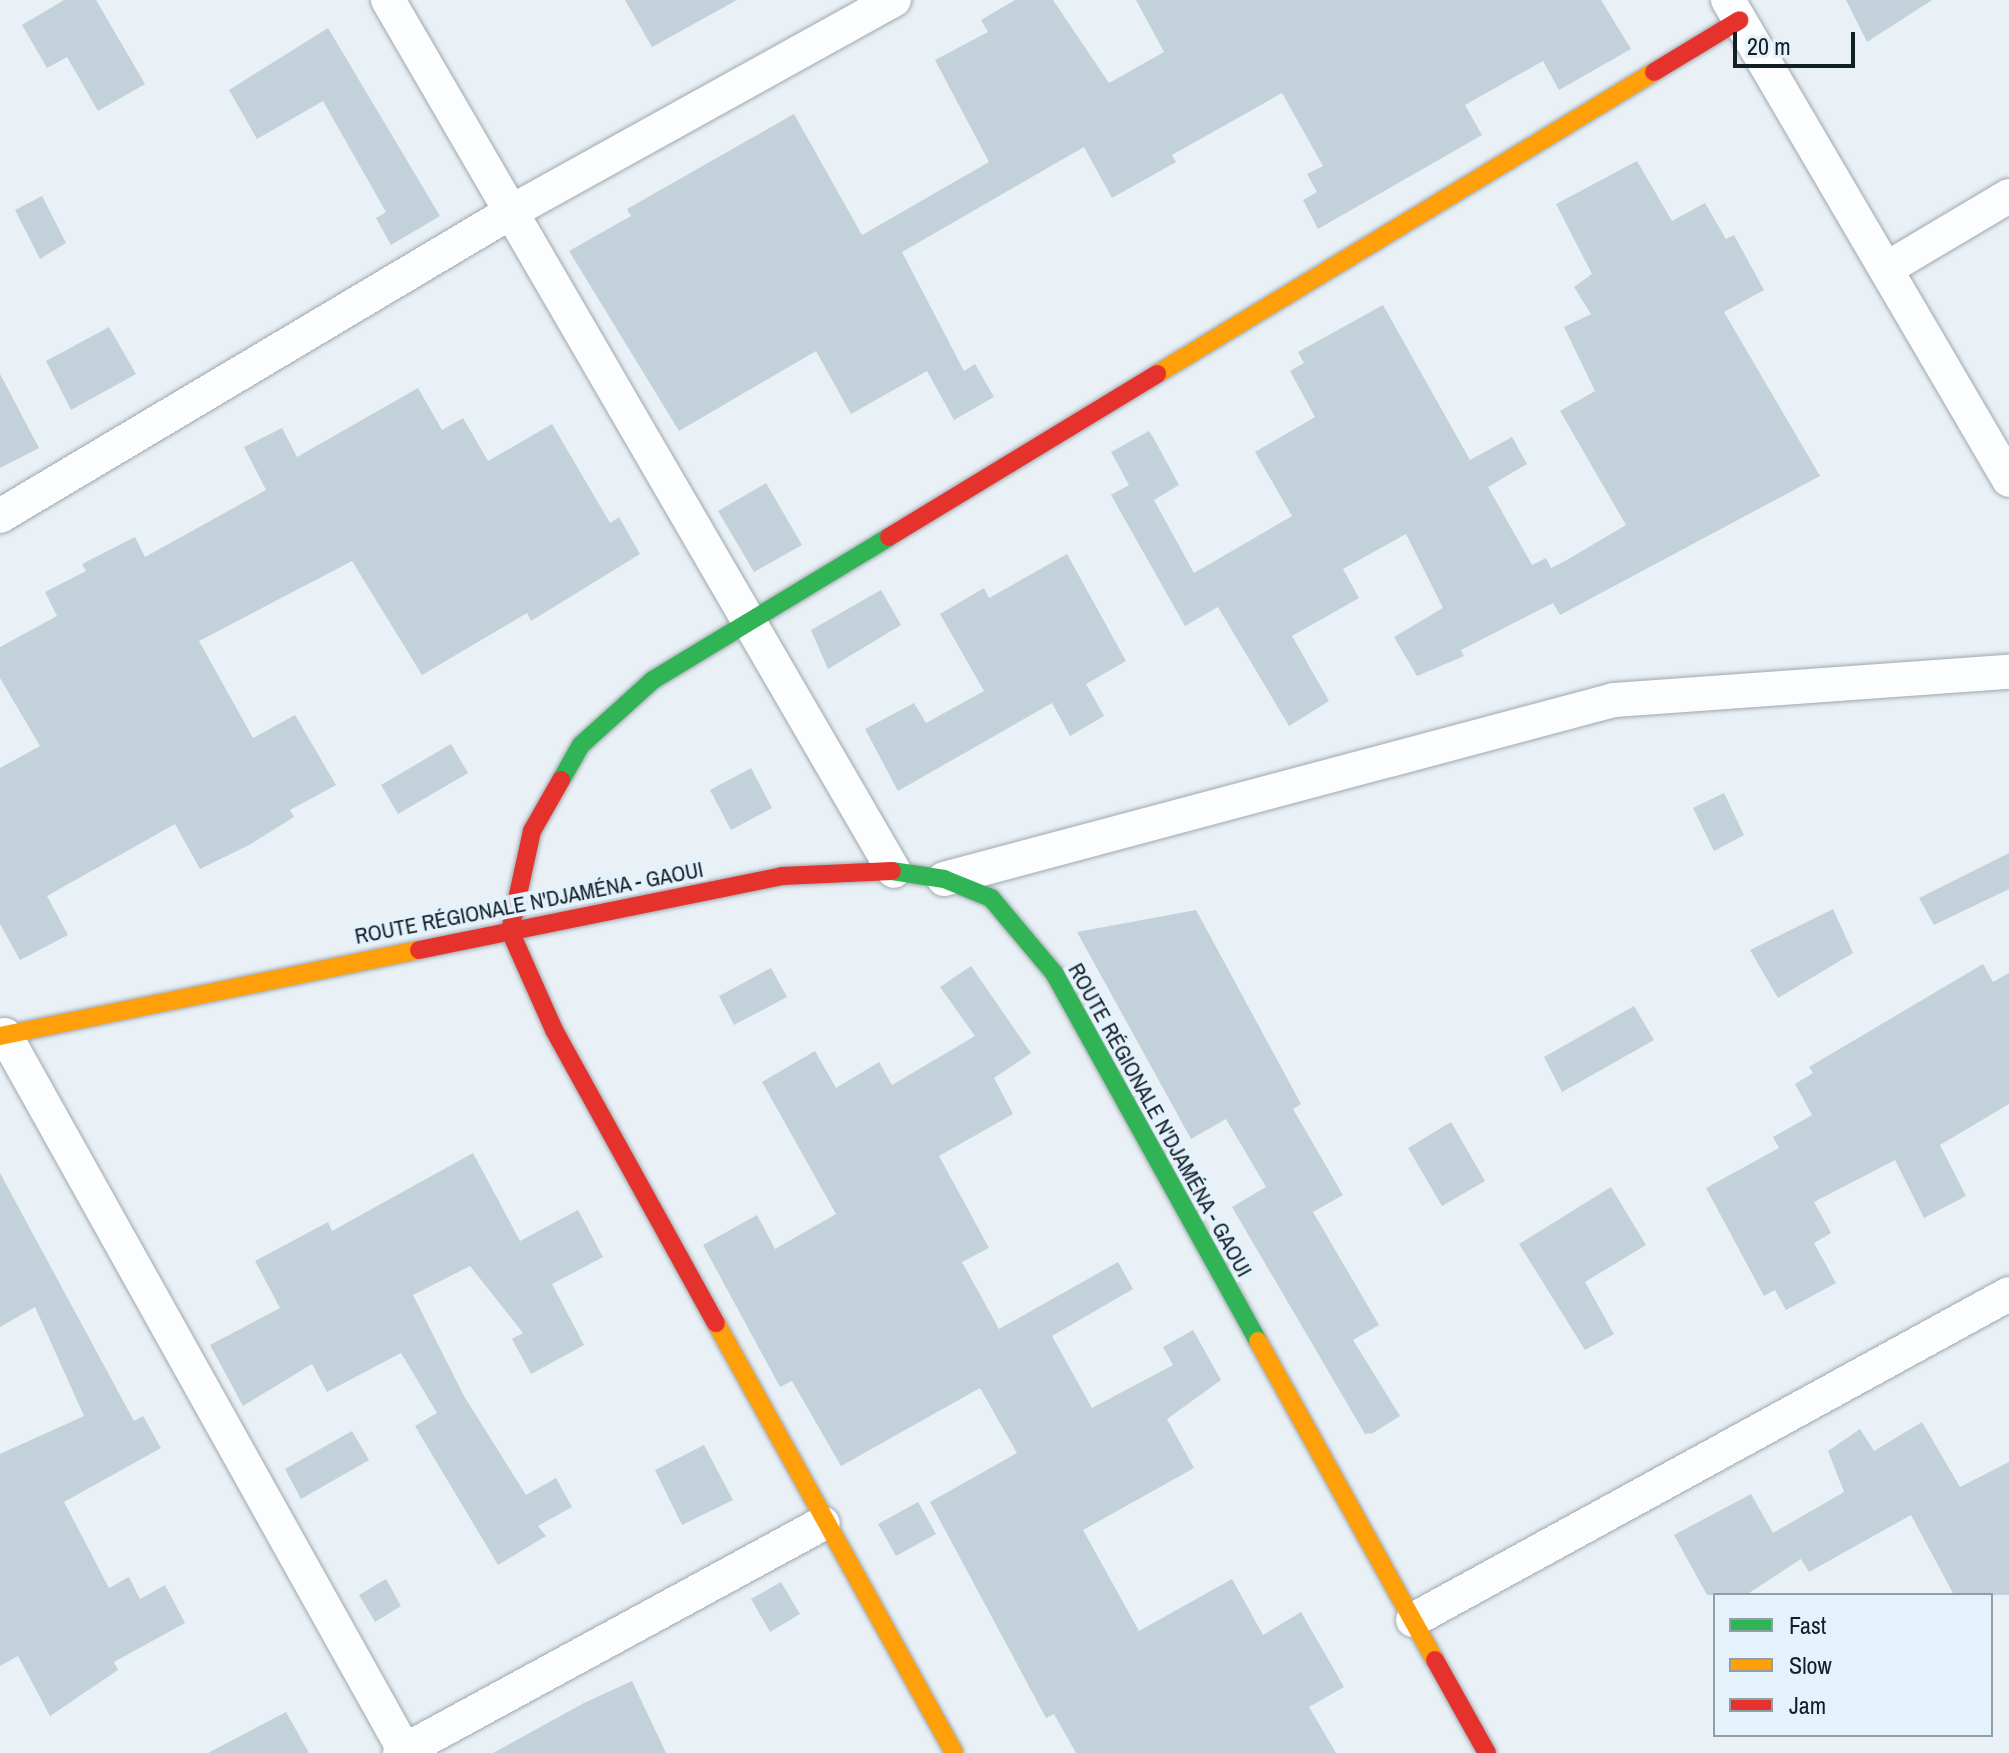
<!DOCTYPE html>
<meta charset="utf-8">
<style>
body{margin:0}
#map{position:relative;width:2009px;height:1753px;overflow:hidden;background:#e9f1f6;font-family:"Archivo Narrow",sans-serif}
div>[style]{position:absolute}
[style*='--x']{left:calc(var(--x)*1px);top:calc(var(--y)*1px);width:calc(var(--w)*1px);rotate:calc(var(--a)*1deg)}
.building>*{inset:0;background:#c2d1da}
.roads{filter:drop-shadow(0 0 2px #9fa8ae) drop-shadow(0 0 2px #9fa8ae)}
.street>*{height:34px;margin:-17px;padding:0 17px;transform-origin:17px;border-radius:17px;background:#fcfdfe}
.fast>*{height:18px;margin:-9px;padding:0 9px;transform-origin:9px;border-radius:9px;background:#30b455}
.slow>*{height:18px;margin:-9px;padding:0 9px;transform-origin:9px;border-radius:9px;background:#ff9f0a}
.jam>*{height:18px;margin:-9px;padding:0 9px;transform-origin:9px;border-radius:9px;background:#e5322d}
span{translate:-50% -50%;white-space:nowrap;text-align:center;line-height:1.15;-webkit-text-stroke:8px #e4f2fb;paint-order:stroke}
.street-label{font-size:22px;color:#121f27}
.legend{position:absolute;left:1713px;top:1593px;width:280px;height:144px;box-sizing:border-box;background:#e4f2fb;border:2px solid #909ea6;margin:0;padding:10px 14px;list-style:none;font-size:24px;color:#121f27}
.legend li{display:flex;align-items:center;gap:16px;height:40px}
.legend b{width:40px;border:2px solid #909ea6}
.scale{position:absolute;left:1733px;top:32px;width:122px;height:36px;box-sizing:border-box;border:4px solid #121f27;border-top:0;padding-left:10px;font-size:24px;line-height:28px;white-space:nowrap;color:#121f27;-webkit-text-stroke:6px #e4f2fb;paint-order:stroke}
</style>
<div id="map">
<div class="building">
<div style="clip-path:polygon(64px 0,96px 0,145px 84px,98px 111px,67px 57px,47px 68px,22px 25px)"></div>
<div style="clip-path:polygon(625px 0,737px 0,652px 47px)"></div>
<div style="clip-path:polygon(1015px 0,1053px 0,1109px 83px,1164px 52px,1136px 0,1601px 0,1631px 49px,1559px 90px,1543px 61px,1465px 105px,1482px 135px,1318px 229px,1303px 200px,1317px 192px,1307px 174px,1323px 166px,1282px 93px,1172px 155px,1176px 162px,1112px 198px,1084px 147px,902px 252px,964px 371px,975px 364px,994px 397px,954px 420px,927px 371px,851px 414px,816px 351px,679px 431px,569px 251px,631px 216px,627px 209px,794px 114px,862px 235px,989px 162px,935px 60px,988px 32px,981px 20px)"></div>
<div style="clip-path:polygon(1846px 0,1932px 0,1867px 42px)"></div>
<div style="clip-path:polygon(328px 28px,440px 216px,391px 245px,376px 218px,386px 212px,323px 101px,257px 139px,229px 90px)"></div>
<div style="clip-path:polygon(1637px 161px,1672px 221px,1705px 203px,1726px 239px,1734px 235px,1764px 290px,1724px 312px,1820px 476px,1560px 615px,1553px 603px,1461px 650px,1464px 656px,1417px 676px,1394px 637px,1443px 608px,1406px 534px,1343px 569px,1359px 598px,1292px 636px,1329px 701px,1289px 726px,1218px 607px,1185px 626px,1111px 495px,1129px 485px,1111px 452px,1149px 431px,1153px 437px,1179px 485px,1154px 500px,1194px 573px,1292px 516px,1255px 452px,1315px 417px,1290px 371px,1304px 363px,1298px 352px,1383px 305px,1470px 460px,1512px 437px,1527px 464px,1488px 487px,1532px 565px,1546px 558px,1551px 568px,1565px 561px,1626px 525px,1560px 411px,1595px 391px,1564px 327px,1591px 314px,1574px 287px,1592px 274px,1556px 204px)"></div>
<div style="clip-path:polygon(42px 196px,66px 243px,40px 259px,15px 210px)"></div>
<div style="clip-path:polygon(109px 327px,136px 374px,71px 410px,46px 361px)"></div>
<div style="clip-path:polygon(0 374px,39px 448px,0 468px)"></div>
<div style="clip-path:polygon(418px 388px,442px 430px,463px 418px,488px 461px,552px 424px,610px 523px,619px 517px,640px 554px,531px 621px,527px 613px,422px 675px,352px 561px,199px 641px,253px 738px,295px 715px,336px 785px,290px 810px,294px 817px,251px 844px,200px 869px,175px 824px,47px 896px,68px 935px,20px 960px,0 924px,0 768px,40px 746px,0 678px,0 647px,57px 616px,45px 592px,86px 571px,82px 564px,135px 537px,145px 557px,266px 490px,244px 447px,282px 428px,297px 457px)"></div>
<div style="clip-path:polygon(766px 483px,802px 545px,754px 572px,718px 511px)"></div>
<div style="clip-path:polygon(1067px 554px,1126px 661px,1086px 684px,1104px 716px,1070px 736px,1052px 703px,898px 791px,865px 729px,914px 703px,926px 723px,984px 691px,940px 614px,984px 588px,989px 598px)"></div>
<div style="clip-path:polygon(881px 590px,901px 625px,828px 669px,811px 630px)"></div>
<div style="clip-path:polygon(451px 744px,468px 773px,398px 814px,381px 785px)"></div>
<div style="clip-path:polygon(751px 768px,772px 808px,731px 830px,710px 790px)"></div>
<div style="clip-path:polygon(1724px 793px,1744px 835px,1714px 851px,1693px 808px)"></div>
<div style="clip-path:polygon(2009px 853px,2009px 889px,1934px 925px,1919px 898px)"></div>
<div style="clip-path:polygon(1833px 909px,1853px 953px,1778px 998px,1750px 950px)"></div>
<div style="clip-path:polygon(1196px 910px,1301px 1104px,1293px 1109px,1343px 1195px,1313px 1212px,1379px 1325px,1353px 1340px,1400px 1416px,1373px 1433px,1365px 1434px,1232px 1207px,1266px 1187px,1226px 1119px,1191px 1139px,1077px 932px)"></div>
<div style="clip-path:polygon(1983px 964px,1993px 982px,2009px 973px,2009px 1104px,1940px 1145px,1966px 1196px,1924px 1218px,1895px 1160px,1814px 1202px,1831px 1233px,1814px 1243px,1836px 1283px,1786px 1310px,1775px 1290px,1764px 1296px,1706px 1188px,1779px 1148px,1773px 1137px,1812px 1115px,1795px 1084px,1813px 1073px,1809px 1067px)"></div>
<div style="clip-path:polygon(971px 966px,1031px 1053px,994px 1078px,1013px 1114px,939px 1156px,989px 1248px,962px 1262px,999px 1329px,1118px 1262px,1133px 1289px,1052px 1336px,1092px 1408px,1173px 1365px,1163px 1347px,1193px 1330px,1221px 1380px,1167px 1419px,1194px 1468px,1083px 1530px,1139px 1631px,1232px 1579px,1263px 1635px,1301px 1612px,1344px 1687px,1309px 1707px,1336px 1753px,1076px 1753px,1054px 1714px,1046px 1718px,930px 1502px,1017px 1453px,980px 1388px,841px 1466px,792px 1381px,780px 1387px,703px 1245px,757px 1215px,775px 1249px,836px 1214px,762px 1082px,815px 1051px,836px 1088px,879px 1062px,892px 1085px,975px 1036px,940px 987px)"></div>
<div style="clip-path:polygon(771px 968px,787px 997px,734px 1025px,719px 996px)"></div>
<div style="clip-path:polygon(1634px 1006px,1654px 1040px,1562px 1092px,1544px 1057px)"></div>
<div style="clip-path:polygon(1451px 1122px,1485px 1181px,1442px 1206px,1408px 1148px)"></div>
<div style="clip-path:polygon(473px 1153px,520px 1241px,578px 1210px,603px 1257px,552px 1284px,584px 1345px,531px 1374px,512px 1339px,523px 1333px,470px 1266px,413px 1295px,464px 1396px,526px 1495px,556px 1478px,572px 1507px,538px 1526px,546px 1536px,498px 1565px,415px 1426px,437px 1413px,401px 1353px,327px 1392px,312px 1364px,243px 1406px,210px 1345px,280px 1308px,255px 1261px,328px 1222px,332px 1231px)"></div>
<div style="clip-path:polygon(0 1173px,134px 1421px,143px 1416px,161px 1448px,64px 1502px,109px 1588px,129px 1577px,140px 1599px,165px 1585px,185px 1623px,114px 1662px,118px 1670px,50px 1716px,18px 1656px,0 1666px,0 1454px,84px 1416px,35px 1307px,0 1327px)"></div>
<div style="clip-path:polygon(1611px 1187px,1646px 1245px,1585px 1282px,1614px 1334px,1585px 1350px,1519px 1244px)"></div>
<div style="clip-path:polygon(1922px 1422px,1960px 1487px,2009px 1462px,2009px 1595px,1954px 1595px,1911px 1515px,1809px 1572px,1801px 1559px,1746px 1595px,1707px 1595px,1674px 1535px,1751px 1494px,1773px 1533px,1844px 1492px,1828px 1451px,1860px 1429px,1874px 1451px)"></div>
<div style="clip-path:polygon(352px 1431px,369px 1460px,301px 1499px,285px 1469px)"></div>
<div style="clip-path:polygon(704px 1445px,733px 1500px,682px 1525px,655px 1470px)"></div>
<div style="clip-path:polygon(918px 1502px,936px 1534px,896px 1556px,878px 1524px)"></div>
<div style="clip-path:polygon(386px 1579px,401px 1606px,375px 1622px,359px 1595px)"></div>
<div style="clip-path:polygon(781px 1582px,800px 1614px,770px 1632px,751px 1599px)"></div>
<div style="clip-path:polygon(632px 1681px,666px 1753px,493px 1753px,584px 1703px)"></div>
<div style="clip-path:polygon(286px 1712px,309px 1753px,208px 1753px)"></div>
</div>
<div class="roads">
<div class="street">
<div style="--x:388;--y:0;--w:1007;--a:59.85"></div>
<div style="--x:1728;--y:0;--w:556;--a:59.65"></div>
<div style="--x:1886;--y:269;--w:143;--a:-30.7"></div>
<div style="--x:0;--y:516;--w:595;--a:-30.75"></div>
<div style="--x:511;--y:212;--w:438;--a:-29"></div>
<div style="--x:944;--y:879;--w:693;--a:-14.96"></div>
<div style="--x:1614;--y:700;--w:396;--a:-4.1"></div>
<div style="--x:5;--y:1035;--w:822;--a:60.82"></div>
<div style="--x:1413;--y:1620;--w:679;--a:-28.68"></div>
<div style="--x:400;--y:1753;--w:481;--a:-28.5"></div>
</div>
<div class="fast">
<div style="--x:561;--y:780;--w:40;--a:-60.3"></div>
<div style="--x:581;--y:745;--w:97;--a:-42.1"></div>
<div style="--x:653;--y:680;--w:276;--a:-31.2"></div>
<div style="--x:892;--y:871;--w:53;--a:8.7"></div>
<div style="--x:944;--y:879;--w:51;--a:22"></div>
<div style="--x:991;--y:898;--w:98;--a:50"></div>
<div style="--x:1054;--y:973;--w:421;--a:61"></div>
</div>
<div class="slow">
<div style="--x:1157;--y:374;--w:582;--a:-31.28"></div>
<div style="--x:0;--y:1036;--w:428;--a:-11.6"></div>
<div style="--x:716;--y:1323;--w:491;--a:61"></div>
<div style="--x:1258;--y:1341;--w:365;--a:61"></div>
</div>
<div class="jam">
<div style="--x:1654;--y:72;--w:100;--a:-31.2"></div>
<div style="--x:889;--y:537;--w:314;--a:-31.3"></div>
<div style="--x:561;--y:780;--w:59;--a:119.6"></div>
<div style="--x:532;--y:831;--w:102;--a:102.4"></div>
<div style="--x:510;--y:931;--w:108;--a:66"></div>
<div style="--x:554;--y:1030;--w:335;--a:61.1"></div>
<div style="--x:419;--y:950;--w:370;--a:-11.5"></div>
<div style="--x:782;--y:876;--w:110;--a:-2.6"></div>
<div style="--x:1435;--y:1660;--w:107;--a:60.8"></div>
</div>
</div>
<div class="street-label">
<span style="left:529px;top:903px;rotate:-11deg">ROUTE RÉGIONALE N'DJAMÉNA - GAOUI</span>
<span style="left:1160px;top:1120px;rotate:61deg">ROUTE RÉGIONALE N'DJAMÉNA - GAOUI</span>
</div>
<ul class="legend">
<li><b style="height:10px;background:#30b455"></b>Fast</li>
<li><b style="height:10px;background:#ff9f0a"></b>Slow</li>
<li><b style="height:10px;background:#e5322d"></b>Jam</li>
</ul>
<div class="scale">20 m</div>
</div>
